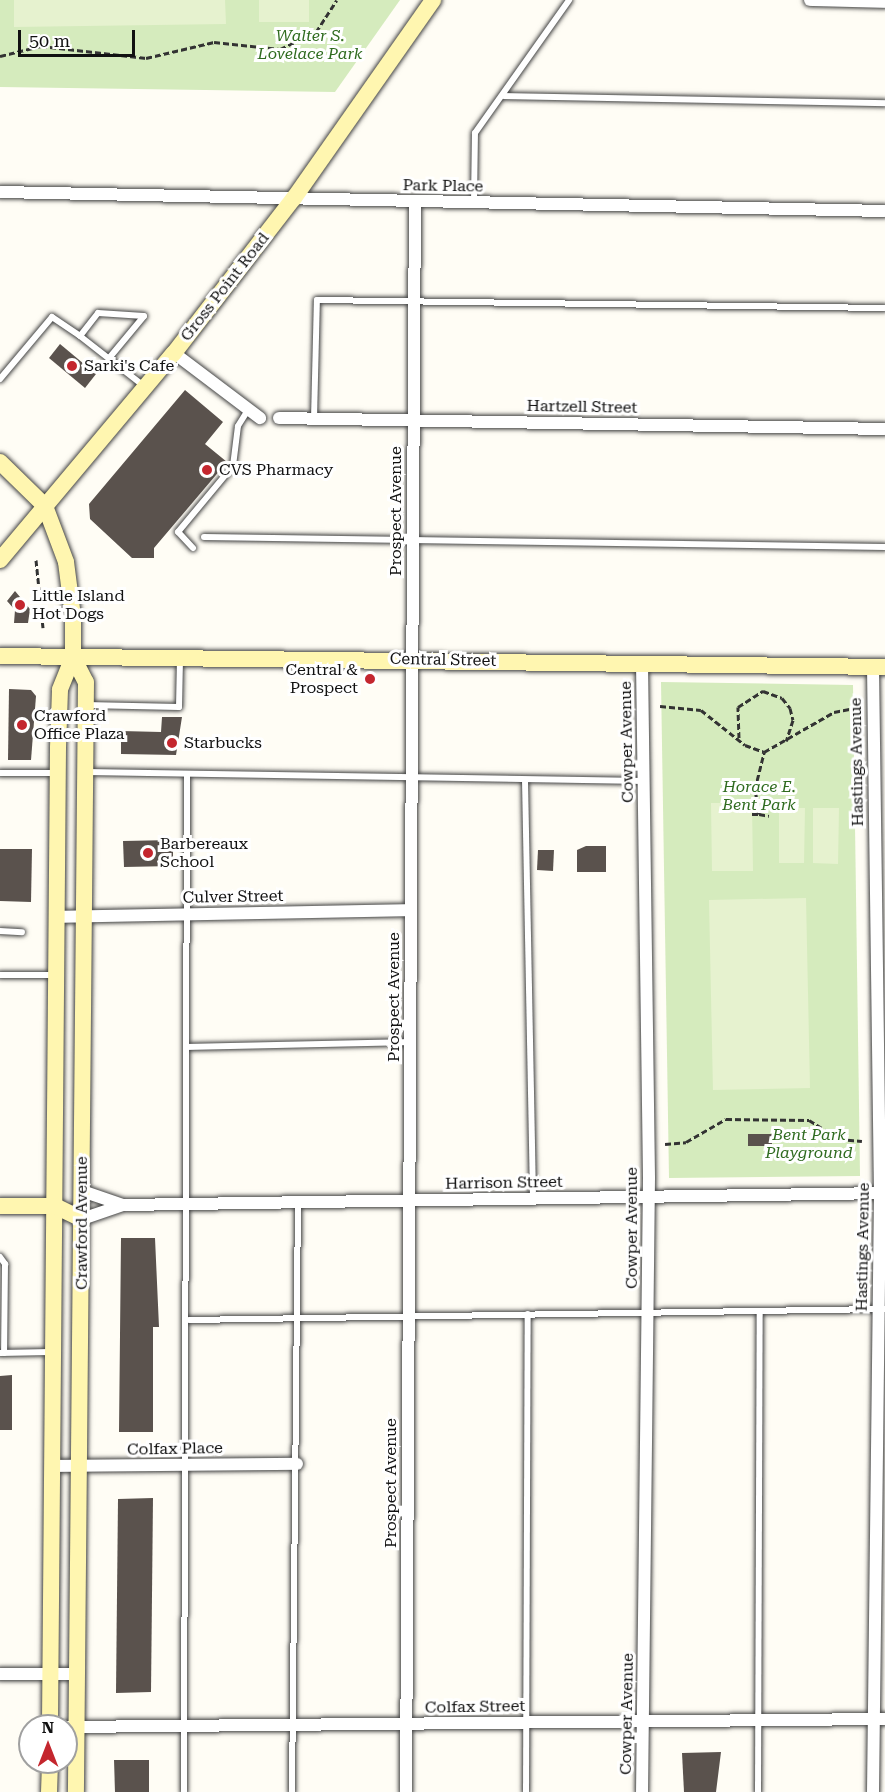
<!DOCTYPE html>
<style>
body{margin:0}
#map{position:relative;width:885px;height:1792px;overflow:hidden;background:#fffdf5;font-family:"Roboto Serif",serif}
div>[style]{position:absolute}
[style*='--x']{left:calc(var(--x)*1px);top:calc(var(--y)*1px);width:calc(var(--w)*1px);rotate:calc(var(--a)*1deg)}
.green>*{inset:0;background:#d5ebbd}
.pitch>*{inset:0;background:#e6f2cf}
.building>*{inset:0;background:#5a524d}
.path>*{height:3px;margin-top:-1.5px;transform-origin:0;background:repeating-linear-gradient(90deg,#333 0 6px,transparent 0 9px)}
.roads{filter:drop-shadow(0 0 2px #444) drop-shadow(0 0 2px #444)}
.service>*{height:6px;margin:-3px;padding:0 3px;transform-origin:3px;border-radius:3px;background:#fff}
.minor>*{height:12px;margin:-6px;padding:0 6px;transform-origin:6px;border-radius:6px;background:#fff}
.secondary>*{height:16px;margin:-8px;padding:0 8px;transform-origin:8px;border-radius:8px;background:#fff6b0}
.dots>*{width:16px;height:16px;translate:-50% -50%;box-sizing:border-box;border:3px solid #fff;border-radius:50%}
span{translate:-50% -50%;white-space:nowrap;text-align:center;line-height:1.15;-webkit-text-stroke:6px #fff;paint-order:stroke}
.park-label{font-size:16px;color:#2f6b1f;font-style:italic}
.street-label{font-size:16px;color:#111}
.poi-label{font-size:16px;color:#111}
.left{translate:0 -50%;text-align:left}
.right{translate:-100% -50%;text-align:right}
.north{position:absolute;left:18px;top:1714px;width:60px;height:60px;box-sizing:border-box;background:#fff;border:2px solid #a0a0a0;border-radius:50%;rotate:0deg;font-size:16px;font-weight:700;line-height:24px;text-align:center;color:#111}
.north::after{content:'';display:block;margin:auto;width:21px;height:27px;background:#c4262e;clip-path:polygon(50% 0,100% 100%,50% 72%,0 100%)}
.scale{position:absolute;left:18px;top:30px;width:117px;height:27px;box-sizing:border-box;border:3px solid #111;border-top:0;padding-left:8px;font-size:18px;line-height:21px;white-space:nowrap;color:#111;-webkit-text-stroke:4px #fff;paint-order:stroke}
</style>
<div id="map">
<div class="green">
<div style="clip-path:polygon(0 0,400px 0,335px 92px,0 87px)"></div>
<div style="clip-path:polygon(661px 682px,853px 685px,860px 1176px,669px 1178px)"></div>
</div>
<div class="pitch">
<div style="clip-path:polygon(14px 0,225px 0,226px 24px,14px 27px)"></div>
<div style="clip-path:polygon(259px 0,309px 0,309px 22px,259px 22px)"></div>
<div style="clip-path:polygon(711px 803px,752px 803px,753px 871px,712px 871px)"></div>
<div style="clip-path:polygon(779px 808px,805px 808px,804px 863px,779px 863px)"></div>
<div style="clip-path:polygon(813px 808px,839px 808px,838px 864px,813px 863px)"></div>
<div style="clip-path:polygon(806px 898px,810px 1088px,713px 1090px,709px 900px)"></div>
</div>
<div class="building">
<div style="clip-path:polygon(60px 344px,96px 374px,85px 388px,49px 358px)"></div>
<div style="clip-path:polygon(185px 390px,223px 422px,205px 444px,227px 462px,154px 548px,154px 558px,132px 558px,90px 519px,89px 504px)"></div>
<div style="clip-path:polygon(15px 591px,30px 609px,28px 623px,14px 623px,15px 610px,7px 601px)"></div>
<div style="clip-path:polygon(9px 689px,31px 690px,36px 696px,31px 760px,8px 760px)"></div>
<div style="clip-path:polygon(162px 717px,182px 717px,176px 755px,121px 754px,121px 731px,161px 732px)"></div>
<div style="clip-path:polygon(173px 840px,173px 866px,124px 867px,123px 841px)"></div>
<div style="clip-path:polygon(586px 846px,606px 846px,606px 872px,577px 872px,577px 850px)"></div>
<div style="clip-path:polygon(0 849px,32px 849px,31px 902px,0 901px)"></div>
<div style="clip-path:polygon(538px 850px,554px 850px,553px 871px,537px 870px)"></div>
<div style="clip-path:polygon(748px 1134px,772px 1134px,772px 1146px,748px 1146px)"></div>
<div style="clip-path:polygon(121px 1238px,155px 1238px,159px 1327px,153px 1327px,153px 1432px,119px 1432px)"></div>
<div style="clip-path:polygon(12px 1375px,12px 1430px,0 1430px,0 1376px)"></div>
<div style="clip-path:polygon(153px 1498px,151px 1692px,116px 1693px,118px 1499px)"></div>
<div style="clip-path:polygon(721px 1752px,716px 1792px,684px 1792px,682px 1753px)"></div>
<div style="clip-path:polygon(114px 1760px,149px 1760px,149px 1792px,115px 1792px)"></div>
</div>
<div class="path">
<div style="--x:0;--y:56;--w:42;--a:-13.7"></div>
<div style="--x:41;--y:46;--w:106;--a:6.5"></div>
<div style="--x:146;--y:58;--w:70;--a:-13.2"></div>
<div style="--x:214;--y:42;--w:66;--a:6.1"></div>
<div style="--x:280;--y:49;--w:40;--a:-25"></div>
<div style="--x:316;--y:32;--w:38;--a:-57"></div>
<div style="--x:36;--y:560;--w:68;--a:84.1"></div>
<div style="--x:660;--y:706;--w:41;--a:5.6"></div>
<div style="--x:701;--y:710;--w:56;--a:38.5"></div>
<div style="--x:745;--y:745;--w:20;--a:20"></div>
<div style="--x:764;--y:752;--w:81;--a:-29.7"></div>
<div style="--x:834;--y:712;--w:21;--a:-11"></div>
<div style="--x:739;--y:738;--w:31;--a:-92"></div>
<div style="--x:738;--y:707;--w:30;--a:-33"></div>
<div style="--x:763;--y:691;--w:20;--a:20"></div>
<div style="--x:782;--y:698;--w:13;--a:51"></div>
<div style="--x:790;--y:708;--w:12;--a:76"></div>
<div style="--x:793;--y:720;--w:22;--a:108"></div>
<div style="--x:752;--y:814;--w:7;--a:0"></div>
<div style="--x:759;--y:814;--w:25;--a:-99"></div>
<div style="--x:755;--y:789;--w:38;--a:-76"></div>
<div style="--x:759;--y:814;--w:10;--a:11"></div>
<div style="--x:665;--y:1144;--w:21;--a:-5"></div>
<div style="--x:686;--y:1142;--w:46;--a:-29.9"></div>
<div style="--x:726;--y:1119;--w:83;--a:0.7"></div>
<div style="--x:809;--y:1120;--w:36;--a:32"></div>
<div style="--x:839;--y:1139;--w:23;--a:5"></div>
</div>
<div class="roads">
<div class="service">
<div style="--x:504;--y:96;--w:381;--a:1.1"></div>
<div style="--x:474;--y:202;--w:69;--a:-89.2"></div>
<div style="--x:475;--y:133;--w:163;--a:-54.7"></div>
<div style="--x:110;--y:357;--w:53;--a:-50.3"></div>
<div style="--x:144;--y:316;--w:46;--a:-176.3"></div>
<div style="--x:98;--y:313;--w:29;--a:128"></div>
<div style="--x:80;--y:336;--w:83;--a:38.1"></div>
<div style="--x:0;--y:379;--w:81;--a:-50"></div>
<div style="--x:52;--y:317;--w:34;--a:34"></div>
<div style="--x:314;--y:419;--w:119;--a:-88.6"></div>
<div style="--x:317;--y:300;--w:568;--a:0.81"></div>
<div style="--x:204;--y:537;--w:681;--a:0.84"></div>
<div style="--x:193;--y:548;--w:22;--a:-133"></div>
<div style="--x:178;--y:532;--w:86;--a:-50.2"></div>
<div style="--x:233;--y:466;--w:40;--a:-82.9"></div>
<div style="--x:238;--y:426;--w:19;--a:-58"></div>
<div style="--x:86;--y:705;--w:93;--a:1.2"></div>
<div style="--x:179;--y:707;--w:47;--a:-88.8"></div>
<div style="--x:86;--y:772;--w:558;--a:0.92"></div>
<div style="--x:0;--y:773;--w:56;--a:0"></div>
<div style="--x:525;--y:780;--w:419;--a:88.9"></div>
<div style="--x:0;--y:931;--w:22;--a:3"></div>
<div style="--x:0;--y:975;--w:53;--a:0"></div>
<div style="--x:188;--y:1047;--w:222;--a:-1.3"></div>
<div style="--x:0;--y:1257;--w:9;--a:54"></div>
<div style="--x:5;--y:1264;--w:89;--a:90.6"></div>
<div style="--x:189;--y:1320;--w:696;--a:-0.91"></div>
<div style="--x:0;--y:1353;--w:50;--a:-1.1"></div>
<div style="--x:184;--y:1792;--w:1018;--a:-89.83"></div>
<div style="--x:292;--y:1792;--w:589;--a:-89.42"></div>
<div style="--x:526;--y:1792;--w:478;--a:-89.8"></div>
<div style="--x:758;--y:1792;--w:481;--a:-89.8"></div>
</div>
<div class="minor">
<div style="--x:810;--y:0;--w:75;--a:1.5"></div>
<div style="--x:0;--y:192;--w:885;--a:1.23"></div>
<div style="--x:174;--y:353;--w:108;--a:37.1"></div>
<div style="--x:279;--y:418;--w:606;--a:1.04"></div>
<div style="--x:642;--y:663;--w:515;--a:89.22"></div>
<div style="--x:649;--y:1178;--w:614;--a:90.65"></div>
<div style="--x:873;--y:667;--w:527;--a:89.24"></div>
<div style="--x:880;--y:1194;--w:598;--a:90.67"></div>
<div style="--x:56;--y:917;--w:355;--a:-1.1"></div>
<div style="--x:82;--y:1191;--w:43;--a:18.9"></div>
<div style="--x:82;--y:1219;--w:43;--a:-18.9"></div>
<div style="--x:123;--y:1205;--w:762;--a:-0.9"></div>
<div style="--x:53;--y:1466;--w:244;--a:-0.5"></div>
<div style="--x:0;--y:1674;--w:77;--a:0"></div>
<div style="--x:66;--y:1727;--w:819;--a:-0.56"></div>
<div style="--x:406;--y:1792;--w:1590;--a:-89.68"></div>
</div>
<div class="secondary">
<div style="--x:0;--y:462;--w:63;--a:44.4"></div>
<div style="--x:45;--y:506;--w:60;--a:69.4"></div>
<div style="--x:66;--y:562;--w:55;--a:82.7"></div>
<div style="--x:73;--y:617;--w:40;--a:90"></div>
<div style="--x:73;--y:657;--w:35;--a:112"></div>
<div style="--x:60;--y:690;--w:58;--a:92"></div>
<div style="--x:58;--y:748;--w:978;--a:90.47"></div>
<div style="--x:0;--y:560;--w:270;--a:-50"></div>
<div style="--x:174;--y:353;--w:196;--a:-52.3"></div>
<div style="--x:294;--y:198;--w:242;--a:-54.9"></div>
<div style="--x:0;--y:656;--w:885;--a:0.71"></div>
<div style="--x:73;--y:657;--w:28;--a:63"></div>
<div style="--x:86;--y:682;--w:1110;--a:90.52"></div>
<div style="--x:0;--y:1206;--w:55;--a:0"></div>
<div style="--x:55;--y:1206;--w:30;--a:26"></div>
<div style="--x:49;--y:1792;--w:30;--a:-88"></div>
</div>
</div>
<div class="dots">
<div style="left:72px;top:366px;background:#c4262e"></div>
<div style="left:207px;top:470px;background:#c4262e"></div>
<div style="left:20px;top:605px;background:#c4262e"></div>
<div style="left:370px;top:679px;background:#c4262e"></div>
<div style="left:22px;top:725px;background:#c4262e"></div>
<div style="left:172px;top:743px;background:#c4262e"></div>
<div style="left:148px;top:853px;background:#c4262e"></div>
</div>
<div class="park-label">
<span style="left:310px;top:45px">Walter S.<br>Lovelace Park</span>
<span style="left:759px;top:796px">Horace E.<br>Bent Park</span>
<span style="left:809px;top:1144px">Bent Park<br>Playground</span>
</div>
<div class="street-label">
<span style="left:443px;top:186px;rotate:1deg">Park Place</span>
<span style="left:225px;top:287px;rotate:-52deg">Gross Point Road</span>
<span style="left:582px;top:407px;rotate:1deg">Hartzell Street</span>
<span style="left:396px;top:511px;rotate:-90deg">Prospect Avenue</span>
<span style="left:443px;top:660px;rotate:1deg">Central Street</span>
<span style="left:627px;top:742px;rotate:-91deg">Cowper Avenue</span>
<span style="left:857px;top:762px;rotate:-91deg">Hastings Avenue</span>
<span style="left:233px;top:897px;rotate:-1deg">Culver Street</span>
<span style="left:394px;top:997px;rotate:-90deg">Prospect Avenue</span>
<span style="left:504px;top:1183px;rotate:-1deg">Harrison Street</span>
<span style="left:82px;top:1223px;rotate:-90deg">Crawford Avenue</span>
<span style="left:632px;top:1228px;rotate:-90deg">Cowper Avenue</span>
<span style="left:863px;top:1247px;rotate:-89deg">Hastings Avenue</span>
<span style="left:175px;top:1449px;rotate:-1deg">Colfax Place</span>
<span style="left:391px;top:1483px;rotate:-90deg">Prospect Avenue</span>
<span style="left:475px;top:1707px;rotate:-1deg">Colfax Street</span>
<span style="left:627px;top:1714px;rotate:-89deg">Cowper Avenue</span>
</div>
<div class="poi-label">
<span class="left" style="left:84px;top:366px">Sarki's Cafe</span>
<span class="left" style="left:219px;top:470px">CVS Pharmacy</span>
<span class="left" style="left:32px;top:605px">Little Island<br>Hot Dogs</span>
<span class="right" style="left:358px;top:679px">Central &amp;<br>Prospect</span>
<span class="left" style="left:34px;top:725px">Crawford<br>Office Plaza</span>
<span class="left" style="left:184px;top:743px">Starbucks</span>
<span class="left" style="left:160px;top:853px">Barbereaux<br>School</span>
</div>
<div class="north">N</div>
<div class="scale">50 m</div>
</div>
